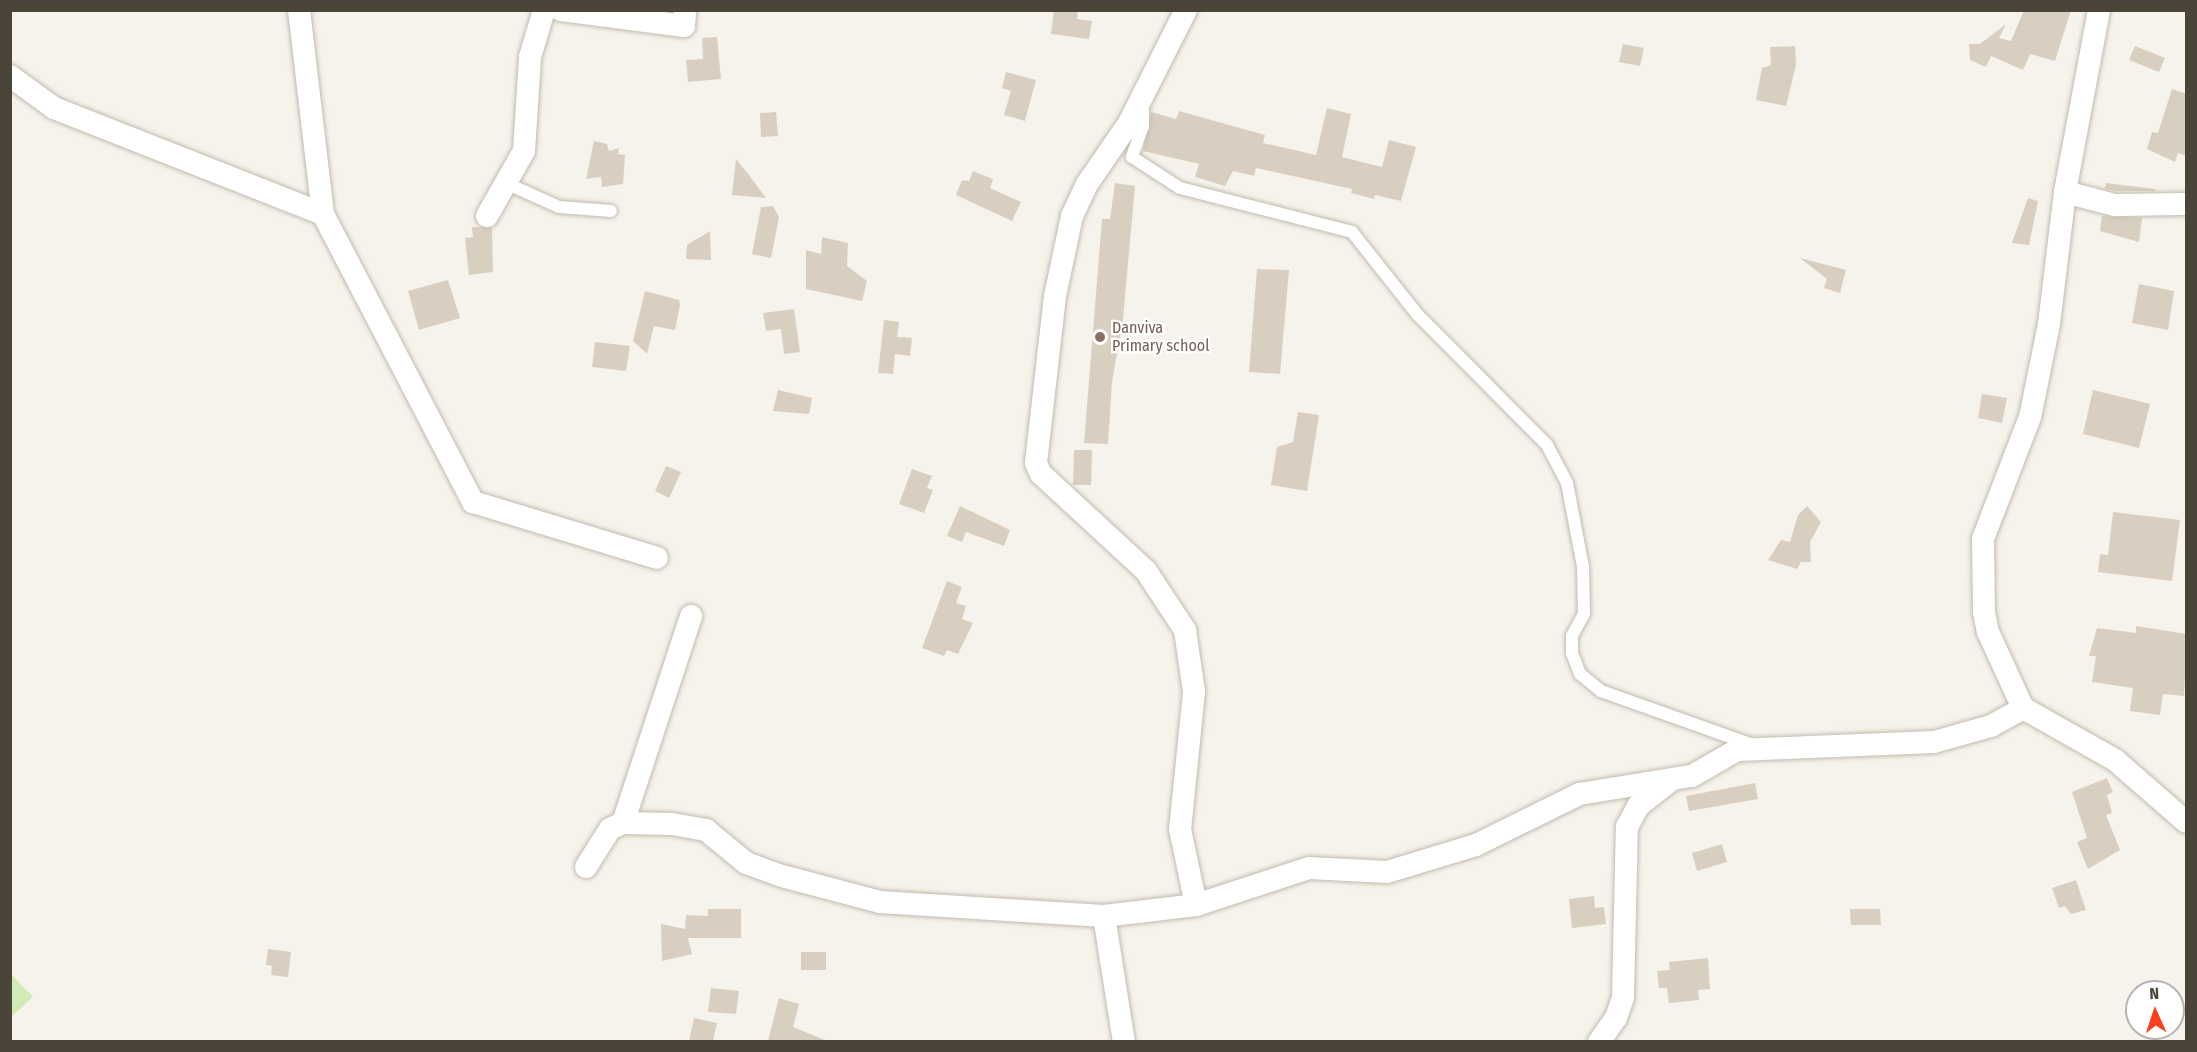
<!DOCTYPE html>
<style>
body{margin:0}
#map{position:relative;width:2197px;height:1052px;overflow:hidden;background:#f6f3ec;font-family:"Fira Sans Condensed",sans-serif}
div>[style]{position:absolute}
[style*='--x']{left:calc(var(--x)*1px);top:calc(var(--y)*1px);width:calc(var(--w)*1px);rotate:calc(var(--a)*1deg)}
.green>*{inset:0;background:#d2eab5}
.building>*{inset:0;background:#d8cfc1}
.roads{filter:drop-shadow(0 0 2px #c2bbae) drop-shadow(0 0 2px #c2bbae)}
.lane>*{height:12px;margin:-6px;padding:0 6px;transform-origin:6px;border-radius:6px;background:#fff}
.street>*{height:22px;margin:-11px;padding:0 11px;transform-origin:11px;border-radius:11px;background:#fff}
.dots>*{width:16px;height:16px;translate:-50% -50%;box-sizing:border-box;border:3px solid #fff;border-radius:50%}
span{translate:-50% -50%;white-space:nowrap;text-align:center;line-height:1.15;-webkit-text-stroke:4.5px #fff;paint-order:stroke}
.education-label{font-size:16px;color:#785e54}
.left{translate:0 -50%;text-align:left}
.frame{position:absolute;inset:0;border:12px solid #4b4439;pointer-events:none}
.north{position:absolute;left:2125px;top:980px;width:60px;height:60px;box-sizing:border-box;background:#fff;border:2px solid #b7b4b0;border-radius:50%;rotate:357deg;font-size:16px;font-weight:700;line-height:24px;text-align:center;color:#4b4439}
.north::after{content:'';display:block;margin:auto;width:21px;height:27px;background:#fc3f1d;clip-path:polygon(50% 0,100% 100%,50% 72%,0 100%)}
</style>
<div id="map">
<div class="green">
<div style="clip-path:polygon(11px 974px,33px 997px,11px 1017px,10px 1017px)"></div>
</div>
<div class="building">
<div style="clip-path:polygon(1054px 10px,1078px 10px,1077px 19px,1092px 21px,1089px 39px,1051px 34px)"></div>
<div style="clip-path:polygon(2024px 10px,2071px 10px,2055px 61px,2030px 54px,2023px 70px,1991px 56px,1986px 67px,1970px 60px,1969px 44px,1980px 44px,2006px 24px,1999px 38px,2011px 41px)"></div>
<div style="clip-path:polygon(717px 37px,721px 79px,688px 82px,686px 60px,703px 59px,702px 38px)"></div>
<div style="clip-path:polygon(1623px 44px,1644px 48px,1640px 66px,1619px 62px)"></div>
<div style="clip-path:polygon(1795px 46px,1796px 65px,1786px 106px,1756px 100px,1762px 68px,1771px 65px,1770px 47px)"></div>
<div style="clip-path:polygon(2135px 46px,2165px 58px,2159px 72px,2129px 60px)"></div>
<div style="clip-path:polygon(1006px 72px,1036px 80px,1025px 121px,1004px 115px,1011px 91px,1002px 88px)"></div>
<div style="clip-path:polygon(2172px 89px,2187px 94px,2187px 156px,2178px 153px,2175px 162px,2147px 149px,2152px 132px,2158px 133px)"></div>
<div style="clip-path:polygon(1327px 108px,1351px 114px,1342px 157px,1382px 167px,1389px 140px,1416px 147px,1401px 201px,1375px 195px,1374px 199px,1351px 193px,1352px 189px,1256px 168px,1254px 176px,1233px 171px,1225px 186px,1195px 177px,1199px 164px,1143px 151px,1151px 112px,1176px 119px,1179px 111px,1265px 135px,1263px 143px,1316px 155px)"></div>
<div style="clip-path:polygon(776px 112px,778px 136px,761px 137px,760px 113px)"></div>
<div style="clip-path:polygon(594px 141px,607px 144px,609px 151px,619px 148px,618px 154px,625px 155px,623px 184px,602px 187px,601px 177px,586px 179px)"></div>
<div style="clip-path:polygon(736px 159px,749px 175px,766px 198px,732px 195px)"></div>
<div style="clip-path:polygon(973px 171px,993px 179px,990px 188px,1021px 202px,1012px 221px,956px 195px,962px 180px,969px 181px)"></div>
<div style="clip-path:polygon(1115px 183px,1135px 186px,1123px 319px,1112px 382px,1108px 444px,1084px 443px,1102px 219px,1110px 219px)"></div>
<div style="clip-path:polygon(2106px 183px,2155px 189px,2155px 191px,2117px 191px,2105px 189px)"></div>
<div style="clip-path:polygon(2028px 198px,2038px 201px,2029px 245px,2012px 243px)"></div>
<div style="clip-path:polygon(773px 206px,779px 217px,771px 258px,752px 254px,761px 207px)"></div>
<div style="clip-path:polygon(2102px 216px,2142px 218px,2139px 242px,2100px 231px)"></div>
<div style="clip-path:polygon(472px 227px,492px 228px,493px 272px,469px 275px,465px 238px,473px 237px)"></div>
<div style="clip-path:polygon(710px 231px,711px 260px,686px 259px,687px 245px)"></div>
<div style="clip-path:polygon(822px 237px,848px 243px,847px 266px,867px 281px,862px 301px,806px 289px,806px 250px,821px 254px)"></div>
<div style="clip-path:polygon(1800px 258px,1846px 270px,1840px 293px,1824px 288px,1827px 279px)"></div>
<div style="clip-path:polygon(1257px 269px,1289px 270px,1280px 374px,1249px 372px)"></div>
<div style="clip-path:polygon(448px 280px,460px 318px,419px 330px,408px 291px)"></div>
<div style="clip-path:polygon(2139px 284px,2174px 291px,2168px 330px,2132px 323px)"></div>
<div style="clip-path:polygon(645px 291px,679px 300px,680px 305px,675px 330px,654px 326px,647px 354px,633px 341px)"></div>
<div style="clip-path:polygon(794px 309px,800px 352px,784px 354px,781px 329px,766px 331px,763px 313px)"></div>
<div style="clip-path:polygon(884px 320px,899px 322px,897px 337px,912px 338px,910px 356px,895px 354px,893px 374px,878px 373px)"></div>
<div style="clip-path:polygon(595px 342px,630px 346px,626px 371px,592px 367px)"></div>
<div style="clip-path:polygon(778px 390px,812px 398px,809px 414px,773px 411px)"></div>
<div style="clip-path:polygon(2093px 390px,2150px 404px,2139px 448px,2083px 434px)"></div>
<div style="clip-path:polygon(1982px 394px,2007px 398px,2002px 423px,1978px 418px)"></div>
<div style="clip-path:polygon(1298px 412px,1319px 415px,1307px 491px,1271px 485px,1277px 447px,1293px 442px)"></div>
<div style="clip-path:polygon(1074px 450px,1092px 450px,1091px 485px,1073px 485px)"></div>
<div style="clip-path:polygon(666px 466px,681px 472px,669px 498px,655px 491px)"></div>
<div style="clip-path:polygon(912px 469px,932px 476px,927px 488px,933px 490px,924px 513px,899px 504px)"></div>
<div style="clip-path:polygon(960px 506px,1010px 530px,1004px 546px,966px 532px,962px 542px,947px 536px)"></div>
<div style="clip-path:polygon(1807px 506px,1821px 522px,1810px 542px,1811px 562px,1801px 562px,1797px 569px,1768px 560px,1781px 540px,1790px 542px,1798px 515px)"></div>
<div style="clip-path:polygon(2113px 512px,2180px 520px,2172px 581px,2098px 572px,2100px 554px,2108px 555px)"></div>
<div style="clip-path:polygon(947px 581px,962px 587px,956px 603px,966px 606px,962px 619px,973px 623px,958px 654px,947px 650px,944px 656px,922px 648px)"></div>
<div style="clip-path:polygon(2136px 626px,2187px 634px,2184px 696px,2163px 694px,2160px 715px,2130px 711px,2133px 688px,2092px 682px,2096px 656px,2089px 656px,2097px 628px,2136px 633px)"></div>
<div style="clip-path:polygon(2107px 778px,2113px 792px,2107px 795px,2112px 813px,2106px 815px,2120px 850px,2088px 869px,2077px 842px,2087px 838px,2072px 792px)"></div>
<div style="clip-path:polygon(1755px 783px,1758px 799px,1689px 811px,1686px 796px)"></div>
<div style="clip-path:polygon(1722px 844px,1727px 862px,1697px 871px,1692px 853px)"></div>
<div style="clip-path:polygon(2076px 880px,2086px 910px,2071px 914px,2065px 906px,2059px 908px,2052px 888px)"></div>
<div style="clip-path:polygon(1594px 896px,1595px 908px,1604px 907px,1606px 924px,1572px 928px,1569px 899px)"></div>
<div style="clip-path:polygon(708px 909px,741px 909px,741px 938px,688px 938px,692px 954px,662px 961px,661px 924px,685px 929px,686px 915px,708px 916px)"></div>
<div style="clip-path:polygon(1850px 909px,1880px 909px,1881px 925px,1851px 925px)"></div>
<div style="clip-path:polygon(268px 949px,291px 952px,288px 977px,271px 975px,272px 966px,266px 965px)"></div>
<div style="clip-path:polygon(801px 952px,826px 952px,826px 970px,801px 970px)"></div>
<div style="clip-path:polygon(1708px 958px,1710px 989px,1698px 990px,1699px 1000px,1669px 1003px,1667px 988px,1659px 988px,1657px 971px,1670px 970px,1669px 962px)"></div>
<div style="clip-path:polygon(711px 988px,739px 991px,736px 1014px,708px 1012px)"></div>
<div style="clip-path:polygon(779px 998px,799px 1004px,793px 1027px,827px 1041px,768px 1041px)"></div>
<div style="clip-path:polygon(694px 1018px,717px 1023px,713px 1041px,689px 1041px)"></div>
</div>
<div class="roads">
<div class="lane">
<div style="--x:1143;--y:104;--w:22;--a:90"></div>
<div style="--x:1143;--y:126;--w:33;--a:110"></div>
<div style="--x:1132;--y:157;--w:57;--a:32.9"></div>
<div style="--x:1180;--y:188;--w:178;--a:14.3"></div>
<div style="--x:1352;--y:232;--w:105;--a:51.6"></div>
<div style="--x:1417;--y:314;--w:185;--a:45.2"></div>
<div style="--x:1547;--y:445;--w:43;--a:62.2"></div>
<div style="--x:1567;--y:483;--w:86;--a:79.2"></div>
<div style="--x:1583;--y:567;--w:47;--a:88.8"></div>
<div style="--x:1584;--y:614;--w:25;--a:119"></div>
<div style="--x:1572;--y:636;--w:17;--a:90"></div>
<div style="--x:1572;--y:653;--w:22;--a:69"></div>
<div style="--x:1580;--y:674;--w:27;--a:39"></div>
<div style="--x:1601;--y:691;--w:158;--a:19.6"></div>
<div style="--x:508;--y:184;--w:56;--a:24.3"></div>
<div style="--x:559;--y:207;--w:52;--a:4.4"></div>
</div>
<div class="street">
<div style="--x:299;--y:10;--w:205;--a:83.3"></div>
<div style="--x:323;--y:214;--w:325;--a:62.5"></div>
<div style="--x:473;--y:502;--w:192;--a:16.9"></div>
<div style="--x:561;--y:10;--w:124;--a:7.4"></div>
<div style="--x:684;--y:26;--w:16;--a:-86"></div>
<div style="--x:1186;--y:10;--w:127;--a:116.8"></div>
<div style="--x:1129;--y:123;--w:74;--a:124.5"></div>
<div style="--x:1087;--y:184;--w:35;--a:115"></div>
<div style="--x:1072;--y:216;--w:82;--a:102"></div>
<div style="--x:1055;--y:296;--w:168;--a:96.5"></div>
<div style="--x:1036;--y:463;--w:12;--a:66"></div>
<div style="--x:1041;--y:474;--w:143;--a:42.7"></div>
<div style="--x:1146;--y:571;--w:71;--a:56.5"></div>
<div style="--x:1185;--y:630;--w:63;--a:81.7"></div>
<div style="--x:1194;--y:692;--w:138;--a:95.8"></div>
<div style="--x:1180;--y:829;--w:78;--a:78.1"></div>
<div style="--x:2099;--y:10;--w:185;--a:100.6"></div>
<div style="--x:2065;--y:192;--w:133;--a:96.9"></div>
<div style="--x:2049;--y:324;--w:95;--a:101.5"></div>
<div style="--x:2030;--y:417;--w:131;--a:111.1"></div>
<div style="--x:1983;--y:539;--w:73;--a:89.2"></div>
<div style="--x:1984;--y:612;--w:20;--a:79"></div>
<div style="--x:1988;--y:632;--w:84;--a:65.3"></div>
<div style="--x:2023;--y:708;--w:106;--a:29.5"></div>
<div style="--x:2115;--y:760;--w:94;--a:41.1"></div>
<div style="--x:10;--y:76;--w:54;--a:36"></div>
<div style="--x:54;--y:108;--w:289;--a:21.5"></div>
<div style="--x:2065;--y:192;--w:52;--a:14.6"></div>
<div style="--x:2115;--y:205;--w:71;--a:-0.8"></div>
<div style="--x:487;--y:216;--w:75;--a:-60.4"></div>
<div style="--x:524;--y:151;--w:94;--a:-86.3"></div>
<div style="--x:530;--y:57;--w:49;--a:-73.4"></div>
<div style="--x:623;--y:823;--w:218;--a:-71.8"></div>
<div style="--x:586;--y:867;--w:45;--a:-57.7"></div>
<div style="--x:610;--y:829;--w:14;--a:-25"></div>
<div style="--x:623;--y:823;--w:49;--a:1.2"></div>
<div style="--x:672;--y:824;--w:35;--a:10"></div>
<div style="--x:706;--y:830;--w:52;--a:39.5"></div>
<div style="--x:746;--y:863;--w:38;--a:20"></div>
<div style="--x:782;--y:876;--w:101;--a:14.9"></div>
<div style="--x:880;--y:902;--w:224;--a:3.6"></div>
<div style="--x:1104;--y:916;--w:93;--a:-6.8"></div>
<div style="--x:1196;--y:905;--w:119;--a:-18.1"></div>
<div style="--x:1309;--y:868;--w:78;--a:2.9"></div>
<div style="--x:1387;--y:872;--w:93;--a:-16.9"></div>
<div style="--x:1476;--y:845;--w:115;--a:-26.3"></div>
<div style="--x:1579;--y:794;--w:114;--a:-9.1"></div>
<div style="--x:1692;--y:776;--w:52;--a:-30"></div>
<div style="--x:1737;--y:750;--w:197;--a:-2.3"></div>
<div style="--x:1934;--y:742;--w:59;--a:-15.7"></div>
<div style="--x:1991;--y:726;--w:37;--a:-29"></div>
<div style="--x:1104;--y:916;--w:128;--a:81"></div>
<div style="--x:1599;--y:1042;--w:29;--a:-55"></div>
<div style="--x:1616;--y:1018;--w:21;--a:-71"></div>
<div style="--x:1623;--y:998;--w:171;--a:-88.7"></div>
<div style="--x:1627;--y:827;--w:24;--a:-62"></div>
<div style="--x:1638;--y:806;--w:41;--a:-38"></div>
</div>
</div>
<div class="dots">
<div style="left:1100px;top:337px;background:#8d6e63"></div>
</div>
<div class="education-label">
<span class="left" style="left:1112px;top:337px">Danviva<br>Primary school</span>
</div>
<div class="frame"></div>
<div class="north">N</div>
</div>
